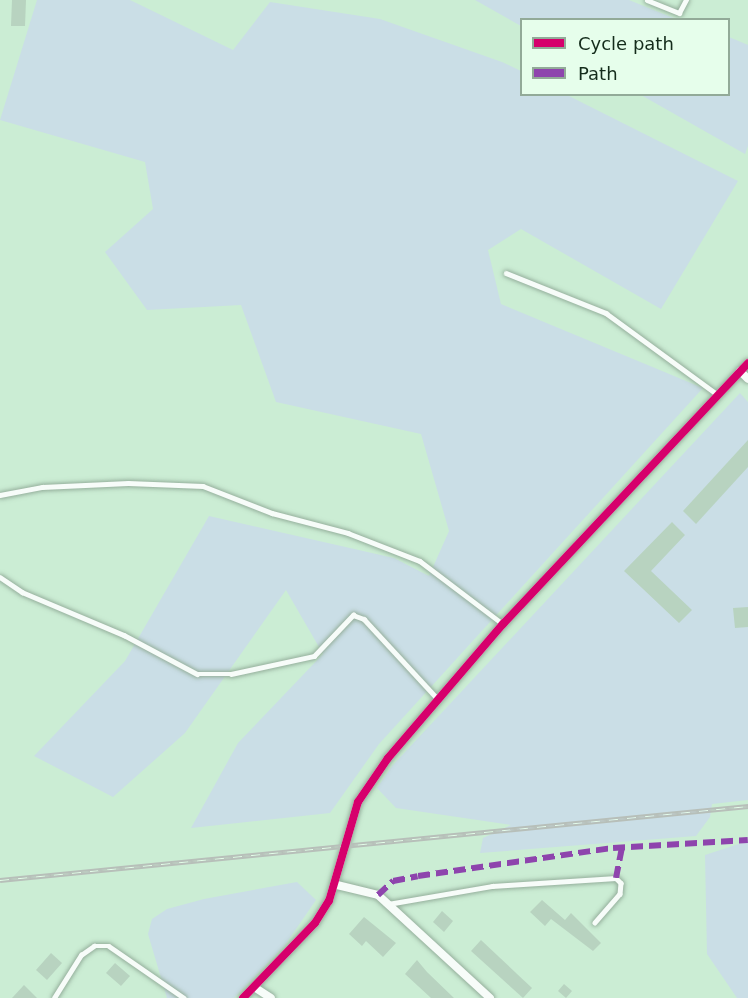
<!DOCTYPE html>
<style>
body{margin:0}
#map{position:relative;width:748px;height:998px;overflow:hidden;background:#cbedd4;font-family:"DejaVu Sans",sans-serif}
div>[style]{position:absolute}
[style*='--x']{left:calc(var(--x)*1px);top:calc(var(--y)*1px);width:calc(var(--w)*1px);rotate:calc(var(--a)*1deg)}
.green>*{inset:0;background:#cadee6}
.building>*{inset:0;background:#b8d3c0}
.roads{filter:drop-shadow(0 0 2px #95af9c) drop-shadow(0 0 2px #95af9c)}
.lane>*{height:4.5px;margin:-2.25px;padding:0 2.25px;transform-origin:2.25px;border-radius:2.25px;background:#f7fcf9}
.street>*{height:8px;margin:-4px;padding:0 4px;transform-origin:4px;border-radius:4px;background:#f7fcf9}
.rail>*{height:5px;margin-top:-2.5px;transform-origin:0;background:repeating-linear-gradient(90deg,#e6feeb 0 9px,#b7bfb9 0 18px);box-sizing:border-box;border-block:2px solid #b7bfb9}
.quiet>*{height:6px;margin-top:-3px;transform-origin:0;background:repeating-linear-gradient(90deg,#8e44ad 0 12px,transparent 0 18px)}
.cycleway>*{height:8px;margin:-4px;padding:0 4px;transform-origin:4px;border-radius:4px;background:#d6006c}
span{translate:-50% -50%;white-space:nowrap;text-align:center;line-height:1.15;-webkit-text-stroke:6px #e6feeb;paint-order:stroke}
.legend{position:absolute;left:520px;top:18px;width:210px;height:78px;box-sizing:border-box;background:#e6feeb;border:2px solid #92aa98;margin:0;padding:8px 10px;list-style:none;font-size:18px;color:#142c1b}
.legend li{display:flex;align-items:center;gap:12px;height:30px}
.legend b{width:30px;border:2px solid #92aa98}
</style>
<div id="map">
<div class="green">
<div style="clip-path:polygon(37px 0,130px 0,233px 50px,270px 2px,380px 19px,502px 62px,521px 71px,522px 94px,567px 95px,738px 181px,661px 309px,521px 229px,488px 250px,501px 304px,703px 388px,379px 744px,330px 813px,191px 828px,238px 743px,323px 654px,286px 590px,185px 733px,113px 797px,34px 756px,125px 661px,209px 516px,394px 558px,429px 576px,449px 531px,421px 434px,276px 402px,241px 305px,147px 310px,105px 252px,153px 209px,145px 162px,0 120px)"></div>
<div style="clip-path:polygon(475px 0,629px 0,676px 19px,522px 20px,521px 26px)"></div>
<div style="clip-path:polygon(729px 37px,748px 45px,748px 146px,745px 154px,641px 95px,728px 94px)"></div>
<div style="clip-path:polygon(740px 393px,748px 402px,748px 800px,712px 804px,710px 817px,696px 836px,480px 853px,483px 838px,511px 825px,396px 808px,377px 788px,392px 766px)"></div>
<div style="clip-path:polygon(748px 841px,748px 998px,737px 998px,707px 954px,705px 855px)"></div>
<div style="clip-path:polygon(297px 882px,316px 900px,285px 945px,234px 998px,167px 998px,148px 934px,152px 919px,167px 909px,204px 899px)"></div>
</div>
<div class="building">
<div style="clip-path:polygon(12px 0,26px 0,25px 26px,11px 26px)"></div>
<div style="clip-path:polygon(748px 440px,748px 467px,696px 524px,683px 511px)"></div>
<div style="clip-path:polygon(672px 522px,685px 535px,651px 571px,692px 610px,679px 623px,624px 571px)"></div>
<div style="clip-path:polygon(748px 607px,748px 627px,735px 628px,733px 608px)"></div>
<div style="clip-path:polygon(542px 900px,565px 920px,571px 913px,601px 943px,593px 951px,551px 919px,545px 926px,530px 912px)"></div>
<div style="clip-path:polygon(442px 911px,453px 921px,444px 932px,433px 922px)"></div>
<div style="clip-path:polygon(364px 917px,396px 943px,383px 957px,366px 941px,362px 946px,349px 934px)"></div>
<div style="clip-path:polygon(481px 940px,532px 988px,523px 998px,471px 951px)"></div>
<div style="clip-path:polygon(51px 953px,62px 963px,47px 980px,36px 970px)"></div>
<div style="clip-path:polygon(417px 960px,427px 972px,454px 998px,431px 998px,405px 974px)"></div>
<div style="clip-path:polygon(115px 963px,130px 976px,121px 986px,106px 973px)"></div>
<div style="clip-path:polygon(564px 984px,572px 991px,566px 998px,558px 991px)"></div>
<div style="clip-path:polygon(24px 985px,37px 998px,12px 998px)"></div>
</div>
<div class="roads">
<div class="lane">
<div style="--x:647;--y:0;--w:35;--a:22"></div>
<div style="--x:679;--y:13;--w:15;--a:-62"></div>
<div style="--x:506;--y:273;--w:108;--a:21.8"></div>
<div style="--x:606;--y:313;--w:139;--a:36.2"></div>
<div style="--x:0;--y:495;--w:43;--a:-10.8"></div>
<div style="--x:42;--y:487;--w:86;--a:-2.7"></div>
<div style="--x:128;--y:483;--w:75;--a:2.3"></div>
<div style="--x:203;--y:486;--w:74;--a:21.4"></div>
<div style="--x:272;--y:513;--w:79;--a:14.7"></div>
<div style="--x:348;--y:533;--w:77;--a:21.3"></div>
<div style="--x:420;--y:561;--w:104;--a:37.2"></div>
<div style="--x:0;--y:577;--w:27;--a:34"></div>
<div style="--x:22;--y:592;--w:111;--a:22.9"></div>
<div style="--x:124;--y:635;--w:83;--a:28.1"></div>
<div style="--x:197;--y:674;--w:34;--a:0"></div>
<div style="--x:231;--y:674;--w:85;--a:-12.2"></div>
<div style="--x:314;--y:656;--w:57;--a:-46.4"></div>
<div style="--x:353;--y:615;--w:12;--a:20"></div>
<div style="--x:364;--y:619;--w:108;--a:47.3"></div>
<div style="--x:388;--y:904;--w:106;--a:-9.8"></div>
<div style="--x:492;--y:886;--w:124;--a:-3.7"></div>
<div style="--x:616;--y:878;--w:7;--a:45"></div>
<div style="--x:621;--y:883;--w:11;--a:95"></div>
<div style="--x:620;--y:894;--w:38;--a:131"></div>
<div style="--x:54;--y:998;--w:51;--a:-57.9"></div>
<div style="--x:81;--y:955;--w:16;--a:-35"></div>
<div style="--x:94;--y:946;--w:15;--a:0"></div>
<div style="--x:109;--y:946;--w:91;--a:34.7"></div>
</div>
<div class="street">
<div style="--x:740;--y:371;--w:11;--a:45"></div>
<div style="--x:337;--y:885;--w:42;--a:13.7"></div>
<div style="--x:378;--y:895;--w:152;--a:42.6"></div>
<div style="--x:254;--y:987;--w:20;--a:33"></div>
<div style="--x:243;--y:998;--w:104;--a:-46.2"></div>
<div style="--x:315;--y:923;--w:26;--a:-58"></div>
<div style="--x:329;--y:901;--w:103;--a:-73.7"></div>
<div style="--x:358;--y:802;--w:53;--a:-55.7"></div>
<div style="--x:388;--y:758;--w:177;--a:-49.4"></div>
<div style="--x:503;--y:624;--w:358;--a:-46.8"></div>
</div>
</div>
<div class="rail">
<div style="--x:0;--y:880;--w:752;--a:-5.65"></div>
</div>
<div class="quiet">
<div style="--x:616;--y:878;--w:32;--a:-79"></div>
<div style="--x:378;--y:895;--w:21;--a:-43"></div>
<div style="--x:393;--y:881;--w:25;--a:-11"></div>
<div style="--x:418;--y:876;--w:197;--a:-8.2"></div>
<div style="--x:613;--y:848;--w:135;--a:-3.4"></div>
</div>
<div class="cycleway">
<div style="--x:243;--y:998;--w:104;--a:-46.2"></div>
<div style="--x:315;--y:923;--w:26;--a:-58"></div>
<div style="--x:329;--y:901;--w:103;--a:-73.7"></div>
<div style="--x:358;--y:802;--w:53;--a:-55.7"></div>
<div style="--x:388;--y:758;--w:177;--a:-49.4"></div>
<div style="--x:503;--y:624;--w:358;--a:-46.8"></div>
</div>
<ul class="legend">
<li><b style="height:8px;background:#d6006c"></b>Cycle path</li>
<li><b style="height:8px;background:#8e44ad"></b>Path</li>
</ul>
</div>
